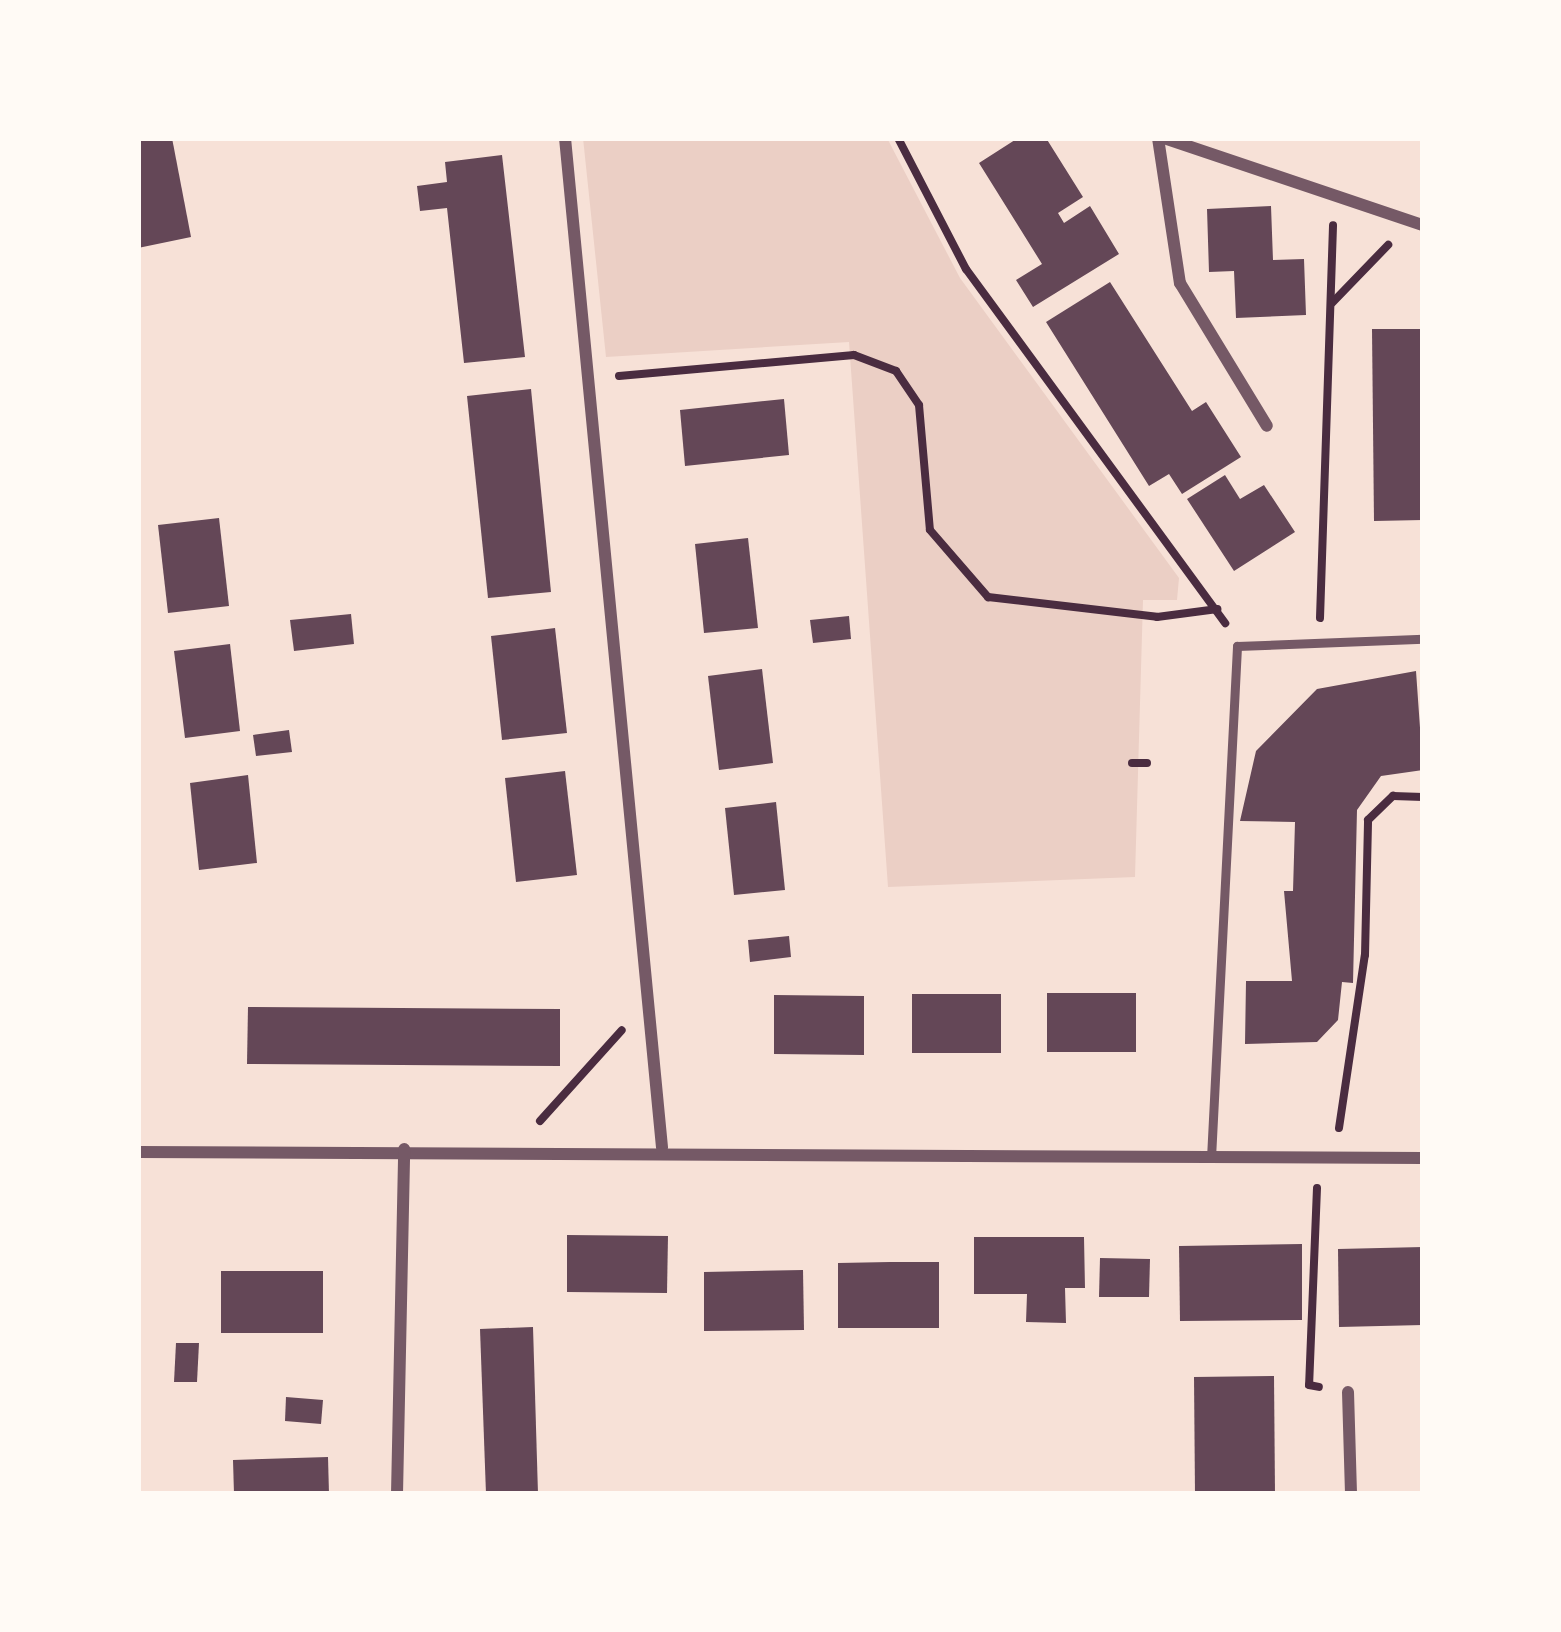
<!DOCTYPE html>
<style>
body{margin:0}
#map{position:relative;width:1561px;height:1632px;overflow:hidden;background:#f7e1d7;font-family:Commissioner,sans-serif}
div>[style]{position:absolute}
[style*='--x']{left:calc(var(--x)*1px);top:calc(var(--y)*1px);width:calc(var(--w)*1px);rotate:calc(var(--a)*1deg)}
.green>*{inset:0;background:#ebcfc5}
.building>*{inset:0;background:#644757}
.path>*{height:8px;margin:-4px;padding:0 4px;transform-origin:4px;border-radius:4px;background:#4a2c40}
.service>*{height:9px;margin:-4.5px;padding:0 4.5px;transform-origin:4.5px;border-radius:4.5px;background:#755966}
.minor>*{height:12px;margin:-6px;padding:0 6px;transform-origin:6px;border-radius:6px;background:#755966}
span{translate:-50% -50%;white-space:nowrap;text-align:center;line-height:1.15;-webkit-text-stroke:10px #fffaf5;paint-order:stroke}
.frame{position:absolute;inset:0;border:141px solid #fffaf5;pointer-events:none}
</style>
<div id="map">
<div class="green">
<div style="clip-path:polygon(583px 138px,887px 138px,960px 278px,1179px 578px,1177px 600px,1143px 600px,1135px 877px,888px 887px,849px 342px,606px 357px)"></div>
</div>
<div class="building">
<div style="clip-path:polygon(138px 138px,172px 138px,191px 237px,138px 248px)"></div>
<div style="clip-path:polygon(1018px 138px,1046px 138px,1083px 197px,1058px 213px,1064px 223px,1090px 206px,1119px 254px,1033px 307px,1016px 280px,1042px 264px,979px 163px)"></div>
<div style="clip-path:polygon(502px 155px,525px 357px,464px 363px,447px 208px,420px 211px,417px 186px,447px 182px,445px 162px)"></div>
<div style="clip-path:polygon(1271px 206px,1273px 260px,1304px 259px,1306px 315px,1236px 318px,1234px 271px,1209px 272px,1207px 209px)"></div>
<div style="clip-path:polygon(1110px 282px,1192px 411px,1206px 402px,1241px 457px,1182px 494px,1169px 474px,1149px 486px,1046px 322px)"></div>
<div style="clip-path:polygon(1372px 329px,1423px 329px,1423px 520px,1374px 521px)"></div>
<div style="clip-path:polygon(531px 389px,551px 592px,488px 598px,467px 396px)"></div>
<div style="clip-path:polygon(784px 399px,789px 455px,685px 466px,680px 410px)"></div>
<div style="clip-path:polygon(1225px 475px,1240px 499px,1264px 485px,1295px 532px,1234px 571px,1187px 499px)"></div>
<div style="clip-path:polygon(219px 518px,229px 606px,168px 613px,158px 525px)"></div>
<div style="clip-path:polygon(748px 538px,758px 628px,704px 633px,695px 544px)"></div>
<div style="clip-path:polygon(351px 614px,354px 644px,294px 651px,290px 620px)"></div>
<div style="clip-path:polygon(849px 616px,851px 639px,813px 643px,810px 620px)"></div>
<div style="clip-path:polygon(555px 628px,567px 733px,502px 740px,491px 636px)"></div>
<div style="clip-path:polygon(230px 644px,240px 731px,185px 738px,174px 651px)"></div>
<div style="clip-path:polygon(762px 669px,773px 763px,719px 770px,708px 676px)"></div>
<div style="clip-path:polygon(1416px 671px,1423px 770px,1381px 776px,1357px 810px,1353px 983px,1342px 982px,1338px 1020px,1317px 1042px,1245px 1044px,1246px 981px,1292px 981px,1284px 891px,1293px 891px,1295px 822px,1240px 821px,1256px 751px,1317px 689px)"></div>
<div style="clip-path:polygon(289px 730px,292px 752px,256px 756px,253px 735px)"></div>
<div style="clip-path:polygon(565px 771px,577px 875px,516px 882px,505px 778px)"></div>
<div style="clip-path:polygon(248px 775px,257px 863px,199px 870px,190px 783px)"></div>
<div style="clip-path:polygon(776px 802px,785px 890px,734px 895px,725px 808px)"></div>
<div style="clip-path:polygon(789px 936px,791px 957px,750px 962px,748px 940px)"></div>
<div style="clip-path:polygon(1047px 993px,1136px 993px,1136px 1052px,1047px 1052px)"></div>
<div style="clip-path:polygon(912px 994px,1001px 994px,1001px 1053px,912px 1053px)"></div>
<div style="clip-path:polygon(774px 995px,864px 996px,864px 1055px,774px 1054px)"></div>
<div style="clip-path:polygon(248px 1007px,560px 1009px,560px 1066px,247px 1064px)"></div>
<div style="clip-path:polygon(567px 1235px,668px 1236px,667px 1293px,567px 1292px)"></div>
<div style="clip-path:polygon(974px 1237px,1084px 1237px,1085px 1288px,1065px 1288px,1066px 1323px,1026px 1322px,1027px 1294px,974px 1294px)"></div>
<div style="clip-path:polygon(1302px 1244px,1302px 1320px,1180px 1321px,1179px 1246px)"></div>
<div style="clip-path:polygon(1423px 1247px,1423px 1325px,1339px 1327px,1338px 1249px)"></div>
<div style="clip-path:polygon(1100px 1258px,1150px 1259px,1149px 1297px,1099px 1297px)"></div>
<div style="clip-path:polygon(890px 1262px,939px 1262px,939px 1328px,838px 1328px,838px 1263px)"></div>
<div style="clip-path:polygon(803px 1270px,804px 1330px,704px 1331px,704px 1272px)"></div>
<div style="clip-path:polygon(221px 1271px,323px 1271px,323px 1333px,221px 1333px)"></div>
<div style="clip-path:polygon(533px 1327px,538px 1494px,486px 1494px,480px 1329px)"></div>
<div style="clip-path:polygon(176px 1343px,199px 1343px,197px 1382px,174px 1382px)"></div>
<div style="clip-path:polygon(1274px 1376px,1275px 1494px,1195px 1494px,1194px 1377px)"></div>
<div style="clip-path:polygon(286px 1397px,323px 1400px,321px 1424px,285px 1421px)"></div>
<div style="clip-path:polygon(328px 1457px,329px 1494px,234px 1494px,233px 1460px)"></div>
</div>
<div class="path">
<div style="--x:898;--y:138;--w:148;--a:62.6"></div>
<div style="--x:966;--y:269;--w:439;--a:53.8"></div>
<div style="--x:1332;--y:303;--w:81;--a:-46"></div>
<div style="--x:619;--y:376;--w:236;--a:-5.1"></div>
<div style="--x:854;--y:355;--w:45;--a:20.9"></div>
<div style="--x:896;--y:371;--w:41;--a:55.9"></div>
<div style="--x:919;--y:405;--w:125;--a:85"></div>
<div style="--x:930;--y:530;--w:89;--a:49.1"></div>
<div style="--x:988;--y:597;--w:170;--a:6.7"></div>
<div style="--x:1157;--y:617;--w:61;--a:-7.6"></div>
<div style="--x:1320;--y:618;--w:393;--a:-88.1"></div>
<div style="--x:1132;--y:763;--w:15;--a:0"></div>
<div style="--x:540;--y:1121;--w:122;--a:-48"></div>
<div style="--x:1339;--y:1128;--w:175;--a:-81.5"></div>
<div style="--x:1365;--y:955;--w:135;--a:-88.7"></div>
<div style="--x:1368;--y:820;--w:35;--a:-44"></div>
<div style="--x:1393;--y:796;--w:30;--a:2"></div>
<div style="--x:1317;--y:1188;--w:197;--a:92.3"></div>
<div style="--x:1309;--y:1385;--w:10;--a:11"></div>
</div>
<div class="service">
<div style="--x:1211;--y:1158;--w:513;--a:-87.09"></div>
<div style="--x:1237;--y:646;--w:186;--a:-2.2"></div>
</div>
<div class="minor">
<div style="--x:565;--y:138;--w:1014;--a:84.51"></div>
<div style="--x:1158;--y:138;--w:147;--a:81.4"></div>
<div style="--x:1180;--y:283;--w:167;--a:58.7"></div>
<div style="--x:1164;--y:138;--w:273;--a:18.6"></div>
<div style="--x:138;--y:1152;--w:1285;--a:0.27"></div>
<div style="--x:1348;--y:1392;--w:102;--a:88.3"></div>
<div style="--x:397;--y:1494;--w:345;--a:-88.8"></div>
</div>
<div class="frame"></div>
</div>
